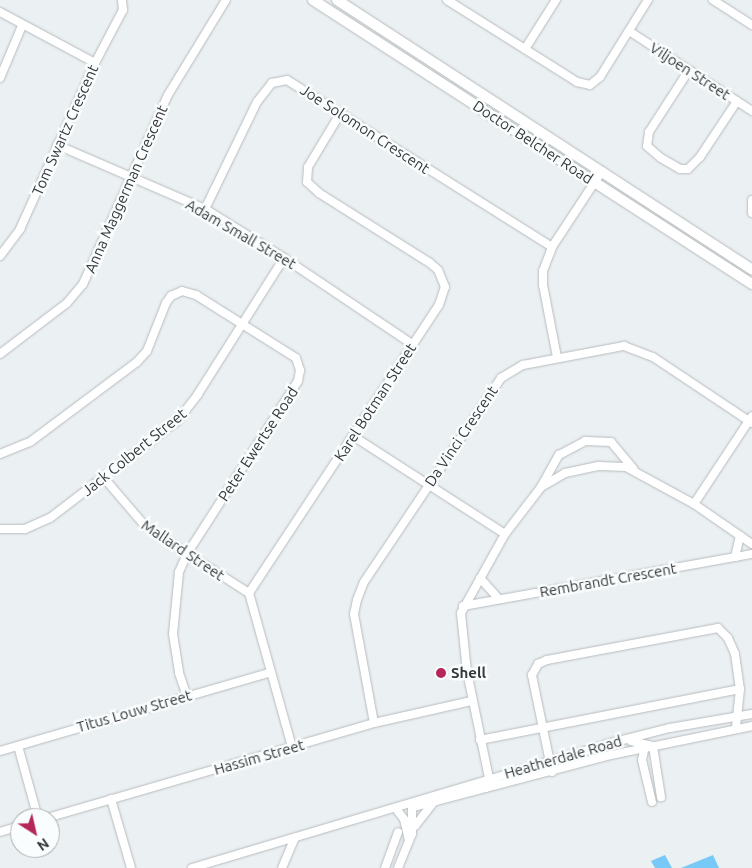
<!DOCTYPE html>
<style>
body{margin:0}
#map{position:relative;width:752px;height:868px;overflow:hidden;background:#ebf0f3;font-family:Ubuntu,sans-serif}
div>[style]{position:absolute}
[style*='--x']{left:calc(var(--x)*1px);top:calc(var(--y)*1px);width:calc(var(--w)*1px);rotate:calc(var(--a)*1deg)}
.building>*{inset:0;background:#77caf7}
.roads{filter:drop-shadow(0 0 1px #b6bbbe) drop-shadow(0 0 1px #b6bbbe)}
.minor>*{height:8px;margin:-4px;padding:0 4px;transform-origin:4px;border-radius:4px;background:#fff}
.major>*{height:10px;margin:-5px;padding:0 5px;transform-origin:5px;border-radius:5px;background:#fff}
.dots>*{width:14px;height:14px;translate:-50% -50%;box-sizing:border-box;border:2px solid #fafdfe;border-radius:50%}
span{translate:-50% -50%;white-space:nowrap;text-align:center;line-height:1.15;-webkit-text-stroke:5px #fafdfe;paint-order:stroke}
.street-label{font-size:15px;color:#353738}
.poi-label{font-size:15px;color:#353738;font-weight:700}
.left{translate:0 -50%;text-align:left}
.north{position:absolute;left:10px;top:808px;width:50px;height:50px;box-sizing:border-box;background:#fafdfe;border:1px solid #abaeaf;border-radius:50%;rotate:145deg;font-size:14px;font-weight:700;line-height:20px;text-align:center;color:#353738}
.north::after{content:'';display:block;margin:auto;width:18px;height:22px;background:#b62757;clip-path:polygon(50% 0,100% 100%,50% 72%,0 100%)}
</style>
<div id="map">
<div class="building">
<div style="clip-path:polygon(665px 855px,672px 868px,655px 868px,651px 861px)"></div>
<div style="clip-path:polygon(713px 855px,719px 868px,681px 868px)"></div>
</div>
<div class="roads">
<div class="minor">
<div style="--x:447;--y:0;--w:154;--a:32.2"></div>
<div style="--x:577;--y:82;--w:13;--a:13"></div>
<div style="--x:590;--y:85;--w:13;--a:-39"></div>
<div style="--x:600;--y:77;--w:91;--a:-58.1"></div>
<div style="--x:713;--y:0;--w:46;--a:32.7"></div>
<div style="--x:0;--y:12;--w:108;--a:28.2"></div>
<div style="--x:629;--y:31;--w:147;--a:33"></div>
<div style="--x:525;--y:49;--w:58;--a:-57.7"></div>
<div style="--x:689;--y:70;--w:74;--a:122.8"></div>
<div style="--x:649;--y:132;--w:14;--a:98"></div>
<div style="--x:647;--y:146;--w:18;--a:41"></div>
<div style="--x:661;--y:158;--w:22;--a:30"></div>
<div style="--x:680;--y:169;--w:8;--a:0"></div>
<div style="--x:688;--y:169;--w:17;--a:-45"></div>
<div style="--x:700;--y:157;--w:67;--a:-56.5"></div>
<div style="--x:0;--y:78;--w:56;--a:-67.1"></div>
<div style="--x:57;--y:145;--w:161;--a:23.4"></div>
<div style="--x:205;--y:209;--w:93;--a:31.8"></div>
<div style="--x:284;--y:258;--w:154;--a:33.9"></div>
<div style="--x:752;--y:200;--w:13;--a:90"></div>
<div style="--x:205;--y:209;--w:119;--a:-64.1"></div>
<div style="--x:257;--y:102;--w:24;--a:-52"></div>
<div style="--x:272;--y:83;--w:15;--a:-11"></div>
<div style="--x:287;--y:80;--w:313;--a:32.2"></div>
<div style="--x:0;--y:256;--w:34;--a:-53"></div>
<div style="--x:20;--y:229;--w:182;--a:-65.7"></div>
<div style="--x:95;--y:63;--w:60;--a:-62.2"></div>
<div style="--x:123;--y:10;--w:10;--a:-96"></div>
<div style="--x:0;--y:354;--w:84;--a:-37.3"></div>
<div style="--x:67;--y:303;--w:25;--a:-50"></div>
<div style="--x:83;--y:284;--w:207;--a:-65.8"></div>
<div style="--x:168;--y:95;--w:111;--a:-58.6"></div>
<div style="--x:557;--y:357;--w:73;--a:-101"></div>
<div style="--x:543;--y:285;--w:14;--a:-90"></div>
<div style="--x:543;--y:271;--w:26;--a:-69"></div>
<div style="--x:552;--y:247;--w:91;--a:-56.7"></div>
<div style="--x:353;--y:436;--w:181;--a:32.8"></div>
<div style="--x:0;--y:454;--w:32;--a:-22"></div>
<div style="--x:30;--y:442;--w:134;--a:-36.8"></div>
<div style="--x:137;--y:362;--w:15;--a:-48"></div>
<div style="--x:147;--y:351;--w:52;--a:-68.4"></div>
<div style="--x:166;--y:303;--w:9;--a:-54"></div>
<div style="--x:171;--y:296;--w:12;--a:-24"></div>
<div style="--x:182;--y:291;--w:15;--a:16"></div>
<div style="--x:196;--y:295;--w:118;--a:32.2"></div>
<div style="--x:296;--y:358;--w:13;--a:72"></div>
<div style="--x:300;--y:370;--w:11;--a:100"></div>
<div style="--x:298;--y:381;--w:206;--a:122.7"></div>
<div style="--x:187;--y:554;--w:20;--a:114"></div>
<div style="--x:179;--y:572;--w:62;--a:95.5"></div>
<div style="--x:173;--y:634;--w:39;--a:81"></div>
<div style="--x:179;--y:673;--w:24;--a:71"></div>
<div style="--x:104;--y:478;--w:65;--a:49.4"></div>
<div style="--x:146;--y:527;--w:122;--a:32.7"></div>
<div style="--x:541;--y:487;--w:37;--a:-61"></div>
<div style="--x:559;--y:455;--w:30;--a:-28"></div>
<div style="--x:585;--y:441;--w:26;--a:2"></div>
<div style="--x:611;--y:442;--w:35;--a:50"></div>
<div style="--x:694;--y:504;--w:105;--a:-56.6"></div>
<div style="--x:0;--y:529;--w:25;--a:0"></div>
<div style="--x:25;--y:529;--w:27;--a:-24"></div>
<div style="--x:50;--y:518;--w:161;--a:-37.4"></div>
<div style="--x:178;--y:420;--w:33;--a:-52"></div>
<div style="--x:198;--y:394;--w:161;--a:-57.7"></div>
<div style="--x:735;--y:557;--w:22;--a:-77"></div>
<div style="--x:480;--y:578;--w:28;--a:48"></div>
<div style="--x:463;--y:606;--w:294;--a:-10.2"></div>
<div style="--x:374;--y:723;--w:111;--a:-100.4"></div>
<div style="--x:354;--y:614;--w:14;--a:-78"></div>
<div style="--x:357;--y:600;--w:19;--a:-69"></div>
<div style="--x:364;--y:582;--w:246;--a:-56.1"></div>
<div style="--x:501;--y:378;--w:26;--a:-31"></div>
<div style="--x:523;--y:365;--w:103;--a:-10.7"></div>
<div style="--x:624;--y:346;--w:31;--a:21"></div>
<div style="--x:653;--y:357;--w:119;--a:33.7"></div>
<div style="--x:480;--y:740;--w:265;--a:-11.1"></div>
<div style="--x:631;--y:741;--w:23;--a:13"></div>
<div style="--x:653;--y:746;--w:52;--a:81.1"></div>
<div style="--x:18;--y:746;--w:75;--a:74.5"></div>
<div style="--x:645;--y:746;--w:14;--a:102"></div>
<div style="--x:642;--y:760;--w:43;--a:76.6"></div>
<div style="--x:292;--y:747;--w:160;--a:-105.6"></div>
<div style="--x:249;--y:593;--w:345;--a:-56.6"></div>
<div style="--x:439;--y:305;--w:19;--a:-72"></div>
<div style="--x:445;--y:287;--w:18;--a:-112"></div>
<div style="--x:438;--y:270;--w:11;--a:-139"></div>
<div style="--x:430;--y:263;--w:131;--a:-147.8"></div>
<div style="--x:319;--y:193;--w:16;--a:-137"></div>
<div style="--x:307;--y:182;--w:15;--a:-86"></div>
<div style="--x:308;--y:167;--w:62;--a:-58.9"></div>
<div style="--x:0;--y:751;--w:280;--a:-16.2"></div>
<div style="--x:552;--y:772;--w:99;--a:-101.7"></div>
<div style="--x:532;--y:675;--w:13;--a:-61"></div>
<div style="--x:538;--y:664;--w:10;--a:-24"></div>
<div style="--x:547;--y:660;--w:174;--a:-10.6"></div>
<div style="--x:718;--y:628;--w:14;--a:45"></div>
<div style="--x:728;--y:638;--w:17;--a:66"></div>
<div style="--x:735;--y:654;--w:35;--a:82"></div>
<div style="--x:740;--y:689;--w:39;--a:96"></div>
<div style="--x:486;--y:788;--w:10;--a:-73"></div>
<div style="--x:489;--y:778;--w:108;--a:-101.7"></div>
<div style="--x:467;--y:672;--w:59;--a:-95.8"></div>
<div style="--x:461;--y:613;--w:90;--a:-60.9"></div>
<div style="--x:505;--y:534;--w:59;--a:-52.5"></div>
<div style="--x:541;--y:487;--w:28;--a:-30"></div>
<div style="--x:565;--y:473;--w:35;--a:-12"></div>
<div style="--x:599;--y:466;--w:27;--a:2"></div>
<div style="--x:626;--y:467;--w:77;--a:28.6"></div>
<div style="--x:694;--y:504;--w:70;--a:34.6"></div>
<div style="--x:111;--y:799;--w:72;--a:73.8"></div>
<div style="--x:414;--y:807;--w:204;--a:-14.8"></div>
<div style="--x:611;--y:755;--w:144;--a:-11.6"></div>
<div style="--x:397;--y:810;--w:11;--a:52"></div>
<div style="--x:404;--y:819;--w:22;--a:77"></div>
<div style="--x:47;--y:818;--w:341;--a:-16.2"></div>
<div style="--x:374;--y:723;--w:100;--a:-12.7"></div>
<div style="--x:415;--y:826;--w:31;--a:-52"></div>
<div style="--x:0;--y:832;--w:21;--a:-17"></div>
<div style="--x:192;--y:868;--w:433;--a:-16.6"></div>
<div style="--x:607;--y:744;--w:65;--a:-14.3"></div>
<div style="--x:670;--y:728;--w:83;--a:-9.7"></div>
<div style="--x:282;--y:868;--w:33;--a:-67"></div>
<div style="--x:385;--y:868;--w:38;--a:-70"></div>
<div style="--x:398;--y:868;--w:37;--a:-68"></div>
<div style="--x:412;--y:834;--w:31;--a:-90"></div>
</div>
<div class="major">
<div style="--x:313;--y:0;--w:523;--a:32.9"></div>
<div style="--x:337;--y:0;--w:495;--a:33"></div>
</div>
</div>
<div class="dots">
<div style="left:441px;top:673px;background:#b62757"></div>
</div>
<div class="street-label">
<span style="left:690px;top:71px;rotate:33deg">Viljoen Street</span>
<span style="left:365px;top:129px;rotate:33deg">Joe Solomon Crescent</span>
<span style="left:65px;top:130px;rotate:-66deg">Tom Swartz Crescent</span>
<span style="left:533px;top:142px;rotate:33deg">Doctor Belcher Road</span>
<span style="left:126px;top:189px;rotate:-66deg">Anna Maggerman Crescent</span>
<span style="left:241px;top:234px;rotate:30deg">Adam Small Street</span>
<span style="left:375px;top:402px;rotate:-57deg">Karel Botman Street</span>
<span style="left:461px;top:436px;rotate:-56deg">Da Vinci Crescent</span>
<span style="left:258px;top:444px;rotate:-57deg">Peter Ewertse Road</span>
<span style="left:134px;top:452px;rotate:-39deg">Jack Colbert Street</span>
<span style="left:183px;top:550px;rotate:34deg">Mallard Street</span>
<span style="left:608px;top:580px;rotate:-10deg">Rembrandt Crescent</span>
<span style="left:134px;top:711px;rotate:-16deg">Titus Louw Street</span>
<span style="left:259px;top:757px;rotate:-16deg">Hassim Street</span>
<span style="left:563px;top:757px;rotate:-16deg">Heatherdale Road</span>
</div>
<div class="poi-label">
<span class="left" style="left:451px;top:673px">Shell</span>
</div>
<div class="north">N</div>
</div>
